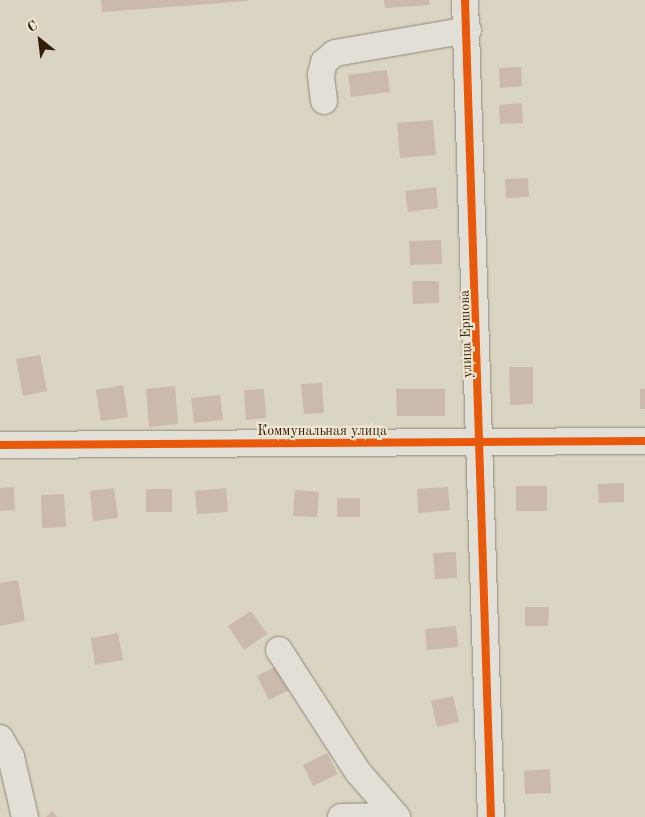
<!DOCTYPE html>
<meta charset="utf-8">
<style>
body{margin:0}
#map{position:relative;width:645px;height:817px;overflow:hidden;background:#dad4c2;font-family:"Old Standard TT",serif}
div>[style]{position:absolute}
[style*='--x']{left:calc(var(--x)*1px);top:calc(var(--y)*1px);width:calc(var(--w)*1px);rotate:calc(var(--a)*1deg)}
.building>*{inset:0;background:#cbbaab}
.roads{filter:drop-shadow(0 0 1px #8f887c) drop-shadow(0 0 1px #8f887c)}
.minor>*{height:26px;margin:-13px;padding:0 13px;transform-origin:13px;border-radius:13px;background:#e2dfd6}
.cycleway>*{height:8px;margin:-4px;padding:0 4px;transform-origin:4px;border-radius:4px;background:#e8590c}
span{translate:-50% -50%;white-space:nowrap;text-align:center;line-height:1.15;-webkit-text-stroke:4.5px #eee6d0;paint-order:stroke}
.street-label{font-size:14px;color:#341d07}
.north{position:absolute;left:15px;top:15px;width:50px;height:50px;-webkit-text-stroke:4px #eee6d0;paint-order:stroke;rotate:331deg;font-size:14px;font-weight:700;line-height:20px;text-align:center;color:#341d07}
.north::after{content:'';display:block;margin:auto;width:18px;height:22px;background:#341d07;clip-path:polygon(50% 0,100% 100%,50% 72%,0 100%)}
</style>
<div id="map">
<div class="building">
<div style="clip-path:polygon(101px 0,248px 0,248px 1px,102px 12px)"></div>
<div style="clip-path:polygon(384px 0,429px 0,430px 5px,385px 8px)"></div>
<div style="clip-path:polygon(521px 67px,522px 86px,500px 88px,499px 68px)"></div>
<div style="clip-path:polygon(387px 70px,390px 92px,351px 97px,348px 75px)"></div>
<div style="clip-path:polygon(522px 103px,523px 123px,500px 124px,499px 105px)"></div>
<div style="clip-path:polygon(433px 120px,436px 155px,400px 158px,397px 123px)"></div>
<div style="clip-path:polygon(528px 178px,529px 197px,506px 198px,505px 179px)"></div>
<div style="clip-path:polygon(436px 187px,438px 208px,408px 212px,405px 191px)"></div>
<div style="clip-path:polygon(441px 240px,442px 264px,410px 265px,409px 241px)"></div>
<div style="clip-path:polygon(412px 281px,439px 281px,439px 303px,413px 304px)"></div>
<div style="clip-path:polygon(40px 355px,47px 391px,23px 396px,16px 359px)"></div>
<div style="clip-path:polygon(509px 367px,533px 367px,533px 404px,510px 405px)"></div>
<div style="clip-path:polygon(322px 383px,324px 413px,304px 414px,301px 384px)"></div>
<div style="clip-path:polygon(123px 385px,128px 417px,101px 421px,96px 390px)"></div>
<div style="clip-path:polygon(175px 386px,178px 424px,149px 427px,146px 389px)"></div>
<div style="clip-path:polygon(264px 389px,266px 418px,246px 420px,244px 390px)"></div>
<div style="clip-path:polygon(396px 389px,445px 389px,445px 416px,397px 416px)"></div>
<div style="clip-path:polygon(640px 389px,645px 389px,645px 409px,640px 409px)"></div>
<div style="clip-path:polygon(220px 395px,223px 420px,194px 423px,191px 398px)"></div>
<div style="clip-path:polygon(624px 483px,624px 502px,599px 503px,598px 484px)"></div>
<div style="clip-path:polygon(516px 486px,547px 486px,547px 511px,516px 511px)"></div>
<div style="clip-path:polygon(14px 487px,15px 510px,0 511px,0 488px)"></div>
<div style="clip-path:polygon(448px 487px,450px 510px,418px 513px,417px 489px)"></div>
<div style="clip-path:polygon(114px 488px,118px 518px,93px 521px,90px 491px)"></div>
<div style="clip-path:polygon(226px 488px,228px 512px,197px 514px,195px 491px)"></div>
<div style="clip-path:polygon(146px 489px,172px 489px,172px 512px,146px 512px)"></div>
<div style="clip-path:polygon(295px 490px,319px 492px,317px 517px,293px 516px)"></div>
<div style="clip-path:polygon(64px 494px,66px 527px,42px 528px,41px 495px)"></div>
<div style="clip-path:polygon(337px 498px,360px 498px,360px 517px,337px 517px)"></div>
<div style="clip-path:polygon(456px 552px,457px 578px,435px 579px,433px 553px)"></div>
<div style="clip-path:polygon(18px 580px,25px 621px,0 626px,0 583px)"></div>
<div style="clip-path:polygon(525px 607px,549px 607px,548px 626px,525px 626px)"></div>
<div style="clip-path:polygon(251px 611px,267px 634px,244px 650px,228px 626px)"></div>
<div style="clip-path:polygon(456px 626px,458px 647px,427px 650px,425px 629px)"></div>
<div style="clip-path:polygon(118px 633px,123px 660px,95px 665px,91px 638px)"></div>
<div style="clip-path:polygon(277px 666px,289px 690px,269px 700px,257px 676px)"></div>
<div style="clip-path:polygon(453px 696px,459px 722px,437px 727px,431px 701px)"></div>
<div style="clip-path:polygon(327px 753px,338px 774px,313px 786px,303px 765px)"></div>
<div style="clip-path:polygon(550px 769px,551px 793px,525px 794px,524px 771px)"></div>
<div style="clip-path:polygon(52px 811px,57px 817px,46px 817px)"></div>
</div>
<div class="roads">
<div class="minor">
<div style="--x:465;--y:0;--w:817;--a:88.18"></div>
<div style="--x:324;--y:101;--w:26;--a:-97"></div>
<div style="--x:321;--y:75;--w:13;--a:-77"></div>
<div style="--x:324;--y:62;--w:14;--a:-39"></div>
<div style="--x:335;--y:53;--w:135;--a:-9.8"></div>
<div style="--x:0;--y:445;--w:645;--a:-0.36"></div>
<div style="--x:279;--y:650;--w:145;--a:57.1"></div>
<div style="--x:358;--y:772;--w:60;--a:49.1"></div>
<div style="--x:0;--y:738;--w:22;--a:60"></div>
<div style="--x:11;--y:757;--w:62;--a:76.9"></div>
<div style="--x:341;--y:817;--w:54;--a:-1.1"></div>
</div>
</div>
<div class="cycleway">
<div style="--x:465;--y:0;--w:817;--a:88.18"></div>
<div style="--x:0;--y:445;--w:645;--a:-0.36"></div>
</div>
<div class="street-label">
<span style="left:466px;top:334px;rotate:-92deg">улица Ершова</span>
<span style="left:322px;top:431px">Коммунальная улица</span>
</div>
<div class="north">С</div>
</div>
